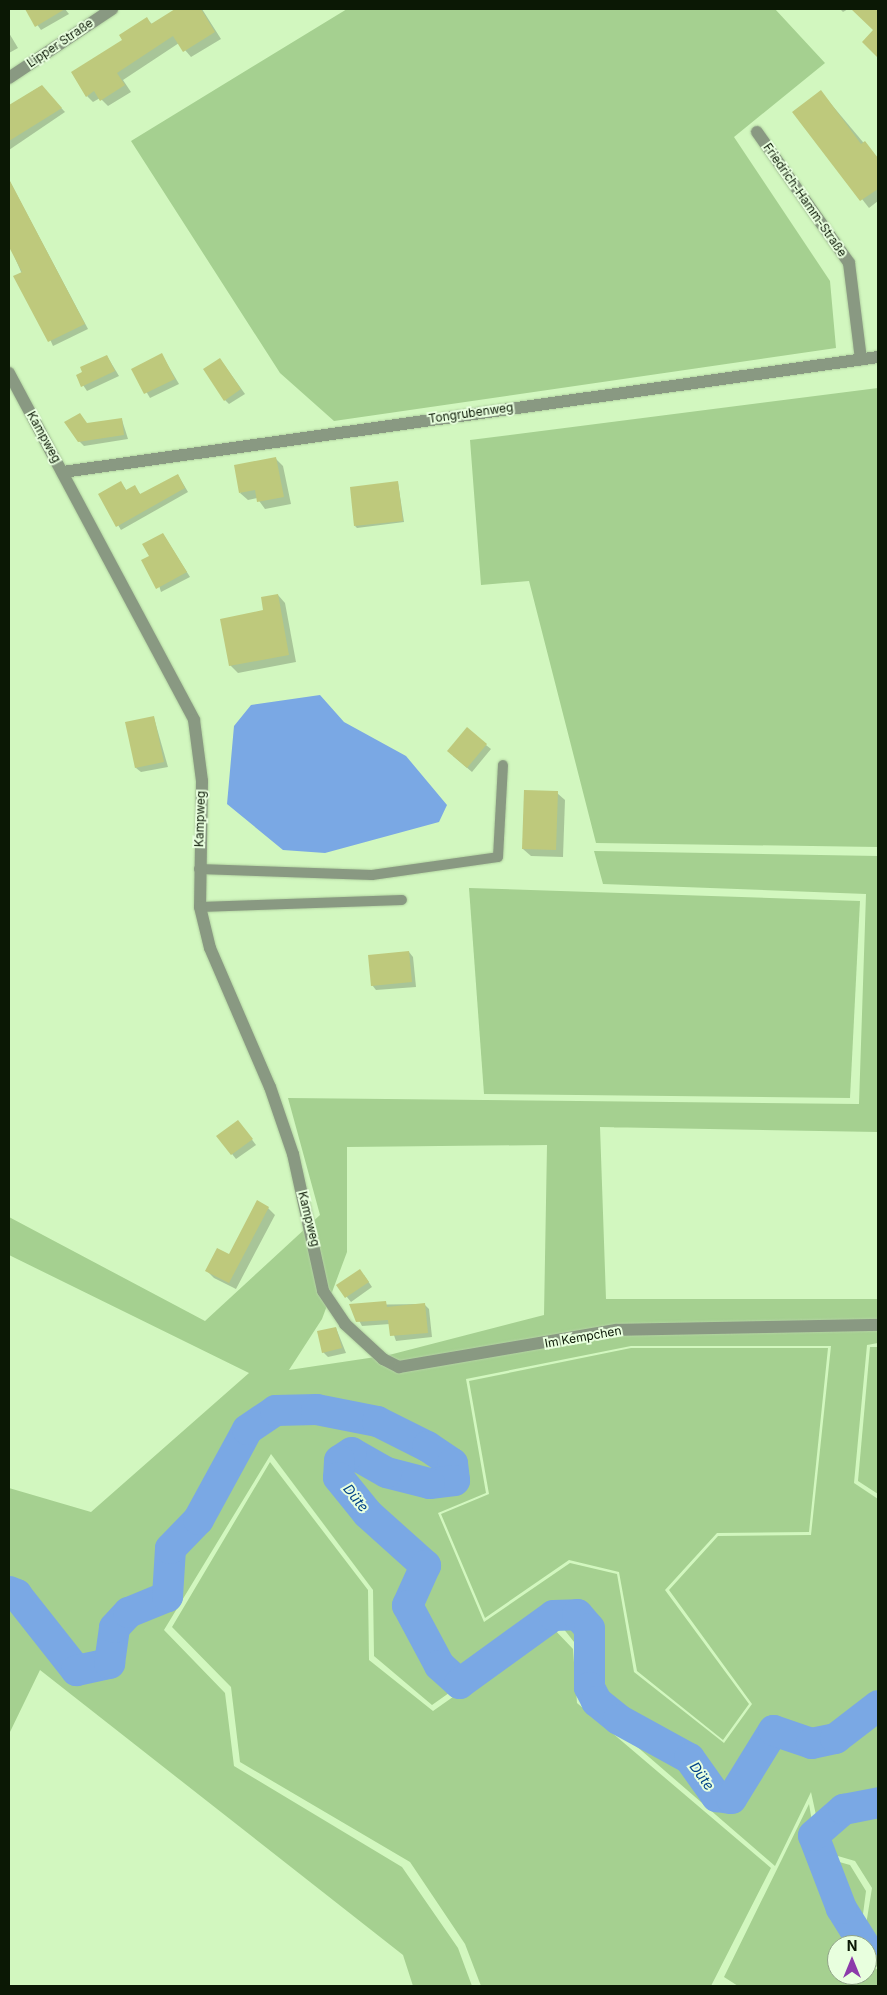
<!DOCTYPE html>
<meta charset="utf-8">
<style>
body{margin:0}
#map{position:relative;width:887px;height:1995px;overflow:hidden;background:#d2f7bf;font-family:Inter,sans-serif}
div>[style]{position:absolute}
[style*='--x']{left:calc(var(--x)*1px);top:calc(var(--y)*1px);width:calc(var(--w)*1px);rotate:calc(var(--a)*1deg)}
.green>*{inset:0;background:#a5d090}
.water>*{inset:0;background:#7aa8e4}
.shadow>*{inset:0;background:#0003}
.river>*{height:31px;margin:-15.5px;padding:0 15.5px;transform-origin:15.5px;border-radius:15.5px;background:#7aa8e4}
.building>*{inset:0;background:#bec97c}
.roads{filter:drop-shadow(0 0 1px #b2d3a1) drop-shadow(0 0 1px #b2d3a1)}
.service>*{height:10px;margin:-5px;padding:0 5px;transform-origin:5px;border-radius:5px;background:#899982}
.minor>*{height:12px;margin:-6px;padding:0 6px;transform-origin:6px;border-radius:6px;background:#899982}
span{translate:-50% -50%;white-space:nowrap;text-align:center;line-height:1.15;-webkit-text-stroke:4px #e8ffde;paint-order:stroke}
.street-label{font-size:12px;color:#0b1805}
.water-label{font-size:14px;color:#004288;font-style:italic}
.frame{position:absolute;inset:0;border:10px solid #0b1805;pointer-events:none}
.north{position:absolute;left:827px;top:1935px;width:50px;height:50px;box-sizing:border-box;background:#e8ffde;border:1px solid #90a387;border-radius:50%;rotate:0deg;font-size:14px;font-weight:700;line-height:20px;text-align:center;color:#0b1805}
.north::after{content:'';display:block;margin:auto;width:18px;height:22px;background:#8c3baa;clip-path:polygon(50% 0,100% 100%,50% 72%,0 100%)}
</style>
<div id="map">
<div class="green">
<div style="clip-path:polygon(347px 9px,775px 9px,825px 63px,734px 137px,830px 281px,836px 348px,334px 421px,280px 373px,131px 141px)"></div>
<div style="clip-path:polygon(878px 388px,878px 847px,596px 843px,529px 581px,481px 585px,470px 440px)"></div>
<div style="clip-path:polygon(evenodd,594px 851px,878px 856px,878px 1132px,600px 1127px,606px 1299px,878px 1299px,878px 1343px,867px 1345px,854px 1483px,878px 1499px,878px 1968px,867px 1958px,865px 1931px,872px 1888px,855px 1861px,824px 1852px,811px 1792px,775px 1866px,583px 1700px,578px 1647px,555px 1618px,432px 1705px,374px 1656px,373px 1590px,271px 1454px,164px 1630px,225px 1693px,234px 1766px,402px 1867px,458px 1948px,472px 1986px,413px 1986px,403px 1955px,40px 1670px,9px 1734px,9px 1488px,91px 1512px,249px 1373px,9px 1255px,9px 1217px,205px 1321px,320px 1215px,288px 1098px,859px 1104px,866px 894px,603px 884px,594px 851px,547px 1145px,544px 1315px,389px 1355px,289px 1370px,322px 1319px,347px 1252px,347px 1147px,547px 1145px,594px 851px,631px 1346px,831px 1346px,811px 1535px,718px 1536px,669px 1590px,752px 1704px,724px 1743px,634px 1672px,617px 1574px,570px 1563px,484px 1622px,438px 1513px,486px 1493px,466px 1379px,631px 1346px)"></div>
<div style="clip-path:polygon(469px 888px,860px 901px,850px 1098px,484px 1094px)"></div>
<div style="clip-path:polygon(870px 1347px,878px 1347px,878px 1494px,858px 1481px)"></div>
<div style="clip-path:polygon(631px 1348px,828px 1348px,809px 1532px,717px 1533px,665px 1590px,749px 1704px,723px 1740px,637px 1671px,619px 1572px,569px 1560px,485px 1618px,441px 1514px,489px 1494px,469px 1381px)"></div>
<div style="clip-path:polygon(270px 1462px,368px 1590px,369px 1660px,433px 1711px,552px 1627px,573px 1649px,577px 1703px,771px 1868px,711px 1986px,481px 1986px,465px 1944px,410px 1862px,240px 1762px,231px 1687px,172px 1627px)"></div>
<div style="clip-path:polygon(809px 1804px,818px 1856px,850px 1865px,866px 1891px,859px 1945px,837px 1945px,837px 1975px,867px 1975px,867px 1964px,878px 1970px,878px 1986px,738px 1986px,724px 1977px)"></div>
</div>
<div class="water">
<div style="clip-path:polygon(320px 695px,344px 722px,406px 756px,447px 805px,439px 822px,325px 853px,283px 850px,227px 804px,234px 726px,251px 705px)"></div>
</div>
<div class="shadow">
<div style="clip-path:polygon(26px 9px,65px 9px,69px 14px,41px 30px)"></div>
<div style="clip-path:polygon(177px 9px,202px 9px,221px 39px,191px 57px,179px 43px,123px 80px,131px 92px,108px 106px,100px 98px,93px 102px,87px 96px,124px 41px,147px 19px,152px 24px)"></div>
<div style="clip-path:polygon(840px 9px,848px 9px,843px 12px)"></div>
<div style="clip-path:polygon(852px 9px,878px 9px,878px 57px,863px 42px,875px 30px)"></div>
<div style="clip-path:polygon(9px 33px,18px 48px,9px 53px)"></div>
<div style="clip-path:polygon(41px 86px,65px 112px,9px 150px,9px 106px)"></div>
<div style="clip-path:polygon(821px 92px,878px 160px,878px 201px,869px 208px,794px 112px)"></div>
<div style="clip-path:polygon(9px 180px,88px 329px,53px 346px,9px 244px)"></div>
<div style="clip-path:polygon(162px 355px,179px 384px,150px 398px,133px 369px)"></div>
<div style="clip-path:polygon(107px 356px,119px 376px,87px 391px,77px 376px)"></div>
<div style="clip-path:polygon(220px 359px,245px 394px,229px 404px,225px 400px)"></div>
<div style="clip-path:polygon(122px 420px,128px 439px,84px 446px,79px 441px,88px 424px)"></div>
<div style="clip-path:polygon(276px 459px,283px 466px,291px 504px,265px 509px,257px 498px,248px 500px,240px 493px)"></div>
<div style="clip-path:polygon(178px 475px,188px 492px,121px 530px,100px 495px,121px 483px,127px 491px,134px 487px,141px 495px)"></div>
<div style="clip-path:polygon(398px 483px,404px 522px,357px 528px,355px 526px)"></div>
<div style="clip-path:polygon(163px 534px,190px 577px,161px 592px,150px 556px)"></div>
<div style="clip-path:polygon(278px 595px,285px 603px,296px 662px,238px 673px,230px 665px)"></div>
<div style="clip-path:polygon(154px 718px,168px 767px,141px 772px,136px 768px)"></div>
<div style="clip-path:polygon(486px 745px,491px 749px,472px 772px,453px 756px)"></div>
<div style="clip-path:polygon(557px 793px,565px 800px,563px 857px,531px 856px,523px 849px)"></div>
<div style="clip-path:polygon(409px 952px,413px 957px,416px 987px,376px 990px,372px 985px)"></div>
<div style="clip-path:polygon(238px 1121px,256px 1145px,236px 1159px,218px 1136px)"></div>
<div style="clip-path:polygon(268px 1208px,275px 1215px,236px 1289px,214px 1278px,206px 1270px,229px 1256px)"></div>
<div style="clip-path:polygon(364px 1275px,372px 1287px,351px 1302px,338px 1286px)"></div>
<div style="clip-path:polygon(424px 1304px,429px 1309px,432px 1337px,396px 1341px,390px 1324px,362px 1326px,351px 1305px)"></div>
<div style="clip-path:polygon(336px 1328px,346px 1353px,328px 1357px,323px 1352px)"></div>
</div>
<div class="river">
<div style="--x:9;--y:1591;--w:8;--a:23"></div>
<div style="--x:16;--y:1594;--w:97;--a:51.7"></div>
<div style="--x:76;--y:1670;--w:34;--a:-12"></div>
<div style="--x:109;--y:1663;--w:36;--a:-82"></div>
<div style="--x:114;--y:1627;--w:21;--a:-47"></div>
<div style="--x:128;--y:1612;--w:42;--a:-22.3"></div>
<div style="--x:167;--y:1596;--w:48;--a:-86.4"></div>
<div style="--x:170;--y:1548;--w:40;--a:-46"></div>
<div style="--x:198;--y:1519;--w:102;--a:-61.4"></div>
<div style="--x:247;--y:1429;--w:34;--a:-34"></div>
<div style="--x:275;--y:1410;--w:41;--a:-1.4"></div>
<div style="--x:316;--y:1409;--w:62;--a:11.1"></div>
<div style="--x:377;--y:1421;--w:56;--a:26.6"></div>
<div style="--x:427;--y:1446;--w:30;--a:34"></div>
<div style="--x:452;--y:1463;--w:17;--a:83"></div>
<div style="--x:454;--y:1480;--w:25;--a:173"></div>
<div style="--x:429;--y:1483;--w:44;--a:-165.7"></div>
<div style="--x:386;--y:1472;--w:40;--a:-150.3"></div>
<div style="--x:351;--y:1452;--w:14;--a:146"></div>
<div style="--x:339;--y:1460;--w:17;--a:93"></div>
<div style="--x:338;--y:1477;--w:46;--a:51.1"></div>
<div style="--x:367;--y:1513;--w:78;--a:41.9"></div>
<div style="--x:425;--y:1565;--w:44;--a:114.2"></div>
<div style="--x:407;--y:1605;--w:68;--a:61.9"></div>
<div style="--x:439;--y:1665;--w:27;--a:42"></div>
<div style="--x:459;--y:1683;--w:116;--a:-35.9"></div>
<div style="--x:553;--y:1615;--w:24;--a:-2"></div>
<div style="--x:577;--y:1614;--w:18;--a:49"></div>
<div style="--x:589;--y:1628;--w:59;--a:90"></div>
<div style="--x:589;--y:1687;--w:16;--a:63"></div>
<div style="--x:596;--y:1701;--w:28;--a:39"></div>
<div style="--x:618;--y:1719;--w:81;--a:28.8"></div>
<div style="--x:689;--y:1758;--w:47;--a:54.6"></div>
<div style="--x:716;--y:1796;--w:15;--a:8"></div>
<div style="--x:731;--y:1798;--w:80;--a:-58.3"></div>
<div style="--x:773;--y:1730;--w:40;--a:18.9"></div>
<div style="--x:811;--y:1743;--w:25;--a:-12"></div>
<div style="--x:835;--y:1738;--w:54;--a:-37.5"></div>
<div style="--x:864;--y:1945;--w:44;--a:-121.9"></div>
<div style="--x:841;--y:1908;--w:78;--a:-111"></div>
<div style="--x:813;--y:1835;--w:40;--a:-41"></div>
<div style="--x:843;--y:1809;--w:36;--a:-11"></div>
</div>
<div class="building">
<div style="clip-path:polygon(25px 9px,65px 9px,35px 27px)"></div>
<div style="clip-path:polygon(175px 9px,201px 9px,215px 32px,183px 52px,173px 36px,117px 73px,125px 85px,100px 101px,94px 91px,86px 97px,71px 72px,122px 40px,119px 35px,147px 17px,151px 24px)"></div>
<div style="clip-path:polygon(851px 9px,878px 9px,878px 58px,862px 42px,873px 30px)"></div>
<div style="clip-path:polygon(42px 85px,62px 108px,9px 141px,9px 105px)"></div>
<div style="clip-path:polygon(821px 90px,861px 144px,865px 141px,878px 158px,878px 189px,860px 201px,792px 112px)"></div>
<div style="clip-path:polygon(9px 179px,85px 324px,48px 342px,13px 276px,22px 272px,9px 247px)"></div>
<div style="clip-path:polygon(162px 353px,175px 379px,144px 394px,131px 369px)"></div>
<div style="clip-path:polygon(107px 355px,115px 371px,81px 387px,76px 375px,82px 372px,80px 367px)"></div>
<div style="clip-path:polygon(220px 358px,241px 389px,224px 401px,203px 369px)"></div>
<div style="clip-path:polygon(80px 413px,87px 423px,122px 418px,124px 435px,78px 442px,64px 422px)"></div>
<div style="clip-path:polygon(276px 457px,284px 497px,257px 502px,255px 490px,239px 493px,234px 465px)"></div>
<div style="clip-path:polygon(178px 474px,185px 488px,116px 527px,98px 494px,121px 481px,126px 490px,135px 485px,140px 494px)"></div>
<div style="clip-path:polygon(398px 481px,403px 521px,354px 526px,350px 487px)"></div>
<div style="clip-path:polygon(163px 533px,187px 572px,156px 589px,141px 560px,149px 556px,142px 544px)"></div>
<div style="clip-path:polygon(278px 594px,289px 655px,229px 666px,220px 619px,263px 610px,261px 597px)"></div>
<div style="clip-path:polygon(154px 716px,164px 762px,135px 768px,125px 722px)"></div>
<div style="clip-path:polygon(467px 727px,487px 744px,467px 768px,447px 751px)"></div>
<div style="clip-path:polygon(524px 790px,558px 791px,556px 850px,522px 849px)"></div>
<div style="clip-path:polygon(409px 951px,412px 982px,371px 986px,368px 955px)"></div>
<div style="clip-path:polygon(238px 1120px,253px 1139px,231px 1155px,216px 1136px)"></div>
<div style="clip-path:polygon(257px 1200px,269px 1207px,229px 1283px,205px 1271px,217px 1248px,229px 1254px)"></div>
<div style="clip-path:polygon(360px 1269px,369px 1282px,345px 1298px,336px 1285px)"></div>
<div style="clip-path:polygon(386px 1301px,387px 1307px,425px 1303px,428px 1333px,390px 1336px,388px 1320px,356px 1322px,349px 1304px)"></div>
<div style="clip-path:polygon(336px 1327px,342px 1348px,322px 1353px,317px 1331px)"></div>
</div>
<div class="roads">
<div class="service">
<div style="--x:199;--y:869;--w:173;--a:2"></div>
<div style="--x:372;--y:875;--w:127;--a:-8.1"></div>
<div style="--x:498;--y:857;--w:92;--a:-86.9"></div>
<div style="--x:200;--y:907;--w:202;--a:-2"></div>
</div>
<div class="minor">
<div style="--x:9;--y:78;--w:124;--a:-33.8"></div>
<div style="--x:757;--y:132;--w:160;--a:54.9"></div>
<div style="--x:849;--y:263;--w:97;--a:82.9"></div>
<div style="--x:9;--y:373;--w:393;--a:61.9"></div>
<div style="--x:194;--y:720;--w:62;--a:82.5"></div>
<div style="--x:202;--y:781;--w:126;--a:90.9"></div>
<div style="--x:200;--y:907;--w:42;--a:76.3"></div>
<div style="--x:210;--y:948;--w:151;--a:66.7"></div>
<div style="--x:270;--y:1087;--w:71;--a:71.1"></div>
<div style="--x:293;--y:1154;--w:140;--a:77.6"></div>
<div style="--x:323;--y:1291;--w:40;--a:56"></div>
<div style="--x:345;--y:1324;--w:52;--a:42.6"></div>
<div style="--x:383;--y:1359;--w:18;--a:27"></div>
<div style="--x:399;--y:1367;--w:220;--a:-9.7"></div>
<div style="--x:616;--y:1330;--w:262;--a:-1.1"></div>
<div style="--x:63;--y:472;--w:823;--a:-8.03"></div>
</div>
</div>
<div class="street-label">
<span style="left:60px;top:43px;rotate:-34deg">Lipper Straße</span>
<span style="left:805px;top:200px;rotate:55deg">Friedrich-Hamm-Straße</span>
<span style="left:471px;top:413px;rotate:-8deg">Tongrubenweg</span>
<span style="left:44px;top:437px;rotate:61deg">Kampweg</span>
<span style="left:200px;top:819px;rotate:-88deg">Kampweg</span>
<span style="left:309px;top:1219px;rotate:76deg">Kampweg</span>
<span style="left:583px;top:1337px;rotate:-10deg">Im Kempchen</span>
</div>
<div class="water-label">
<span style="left:356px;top:1498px;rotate:51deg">Düte</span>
<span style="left:702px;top:1776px;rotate:54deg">Düte</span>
</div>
<div class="frame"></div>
<div class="north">N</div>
</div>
